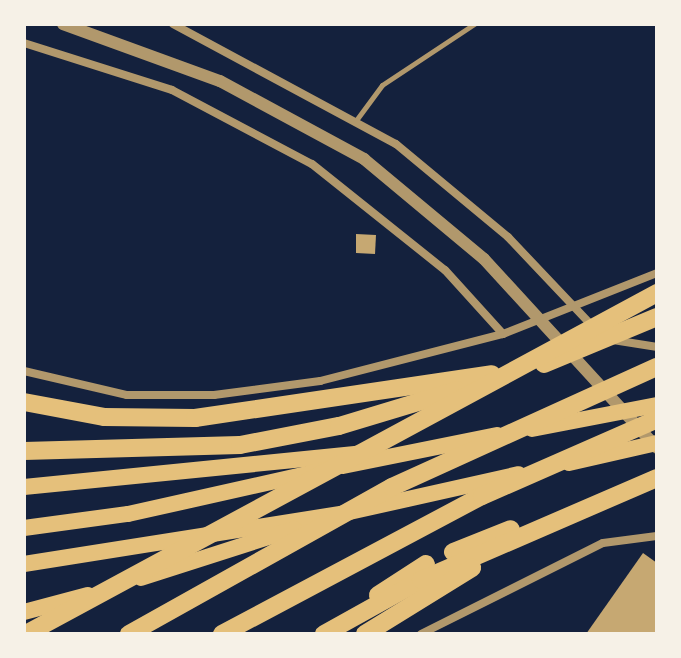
<!DOCTYPE html>
<style>
body{margin:0}
#map{position:relative;width:681px;height:658px;overflow:hidden;background:#14213d;font-family:Poppins,sans-serif}
div>[style]{position:absolute}
[style*='--x']{left:calc(var(--x)*1px);top:calc(var(--y)*1px);width:calc(var(--w)*1px);rotate:calc(var(--a)*1deg)}
.building>*{inset:0;background:#c6a872}
.service>*{height:5px;margin:-2.5px;padding:0 2.5px;transform-origin:2.5px;border-radius:2.5px;background:#b1986c}
.minor>*{height:8px;margin:-4px;padding:0 4px;transform-origin:4px;border-radius:4px;background:#b1986c}
.tertiary>*{height:12px;margin:-6px;padding:0 6px;transform-origin:6px;border-radius:6px;background:#b1986c}
.trunk>*{height:16px;margin:-8px;padding:0 8px;transform-origin:8px;border-radius:8px;background:#e5c07b}
.motorway>*{height:18px;margin:-9px;padding:0 9px;transform-origin:9px;border-radius:9px;background:#e5c07b}
span{translate:-50% -50%;white-space:nowrap;text-align:center;line-height:1.15;-webkit-text-stroke:6px #f6f1e7;paint-order:stroke}
.frame{position:absolute;inset:0;border:26px solid #f6f1e7;pointer-events:none}
</style>
<div id="map">
<div class="building">
<div style="clip-path:polygon(356px 234px,376px 235px,375px 254px,356px 253px)"></div>
<div style="clip-path:polygon(643px 553px,657px 563px,657px 634px,586px 634px)"></div>
</div>
<div class="service">
<div style="--x:357;--y:119;--w:42;--a:-53.7"></div>
<div style="--x:382;--y:85;--w:110;--a:-33.5"></div>
</div>
<div class="minor">
<div style="--x:173;--y:24;--w:253;--a:28.3"></div>
<div style="--x:396;--y:144;--w:146;--a:39.7"></div>
<div style="--x:508;--y:237;--w:124;--a:46.6"></div>
<div style="--x:24;--y:43;--w:155;--a:17.6"></div>
<div style="--x:172;--y:90;--w:158;--a:27.9"></div>
<div style="--x:312;--y:164;--w:170;--a:38.6"></div>
<div style="--x:445;--y:270;--w:86;--a:47.8"></div>
<div style="--x:613;--y:340;--w:45;--a:9"></div>
<div style="--x:24;--y:371;--w:106;--a:13.1"></div>
<div style="--x:127;--y:395;--w:87;--a:0"></div>
<div style="--x:214;--y:395;--w:107;--a:-7.5"></div>
<div style="--x:320;--y:381;--w:189;--a:-14.4"></div>
<div style="--x:503;--y:334;--w:166;--a:-21.6"></div>
<div style="--x:421;--y:634;--w:203;--a:-26.6"></div>
<div style="--x:603;--y:543;--w:54;--a:-7.4"></div>
</div>
<div class="tertiary">
<div style="--x:63;--y:24;--w:167;--a:20"></div>
<div style="--x:220;--y:81;--w:164;--a:28.4"></div>
<div style="--x:364;--y:159;--w:156;--a:39.8"></div>
<div style="--x:484;--y:259;--w:256;--a:47.5"></div>
</div>
<div class="trunk">
<div style="--x:532;--y:429;--w:127;--a:-10.9"></div>
<div style="--x:569;--y:463;--w:90;--a:-12.8"></div>
<div style="--x:343;--y:466;--w:157;--a:-11.4"></div>
<div style="--x:24;--y:487;--w:335;--a:-5.7"></div>
<div style="--x:24;--y:528;--w:105;--a:-7.7"></div>
<div style="--x:128;--y:514;--w:198;--a:-12.6"></div>
<div style="--x:24;--y:564;--w:325;--a:-9"></div>
<div style="--x:345;--y:513;--w:178;--a:-12.6"></div>
<div style="--x:141;--y:578;--w:161;--a:-17.8"></div>
<div style="--x:24;--y:612;--w:66;--a:-14.9"></div>
</div>
<div class="motorway">
<div style="--x:544;--y:364;--w:122;--a:-22.6"></div>
<div style="--x:24;--y:402;--w:81;--a:10.6"></div>
<div style="--x:104;--y:417;--w:91;--a:0.6"></div>
<div style="--x:195;--y:418;--w:300;--a:-8.4"></div>
<div style="--x:24;--y:451;--w:216;--a:-1.6"></div>
<div style="--x:240;--y:445;--w:101;--a:-10.9"></div>
<div style="--x:339;--y:426;--w:124;--a:-16.8"></div>
<div style="--x:453;--y:552;--w:62;--a:-21.6"></div>
<div style="--x:378;--y:595;--w:57;--a:-32.9"></div>
<div style="--x:26;--y:634;--w:717;--a:-28.39"></div>
<div style="--x:129;--y:634;--w:301;--a:-29.2"></div>
<div style="--x:392;--y:487;--w:291;--a:-24.4"></div>
<div style="--x:222;--y:634;--w:294;--a:-28"></div>
<div style="--x:482;--y:496;--w:191;--a:-23.7"></div>
<div style="--x:324;--y:634;--w:111;--a:-29.1"></div>
<div style="--x:421;--y:580;--w:257;--a:-23.4"></div>
<div style="--x:365;--y:634;--w:126;--a:-31.7"></div>
</div>
<div class="frame"></div>
</div>
